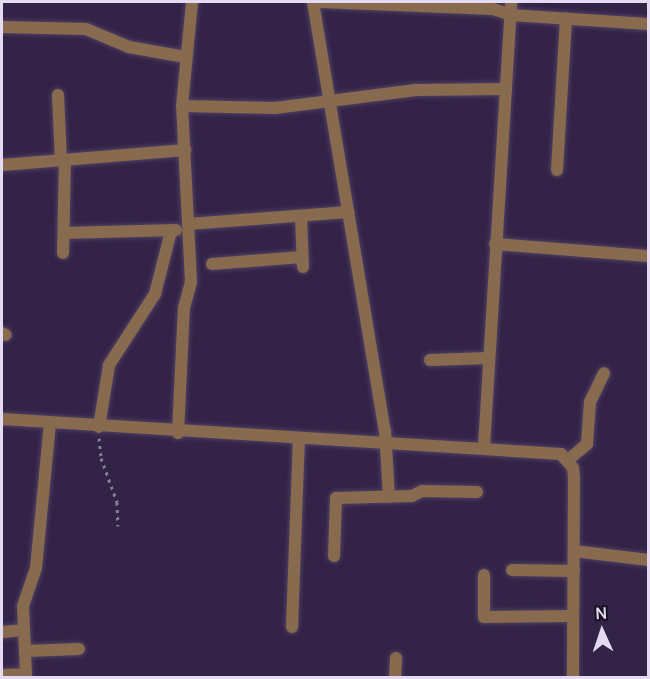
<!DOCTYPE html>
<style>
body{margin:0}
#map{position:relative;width:650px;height:679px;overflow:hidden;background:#332347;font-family:Manrope,sans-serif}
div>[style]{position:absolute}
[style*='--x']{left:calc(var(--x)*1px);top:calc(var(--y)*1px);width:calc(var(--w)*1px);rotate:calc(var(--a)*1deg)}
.path>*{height:3px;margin-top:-1.5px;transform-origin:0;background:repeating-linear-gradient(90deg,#897d9b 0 3px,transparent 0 7.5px)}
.roads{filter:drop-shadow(0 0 2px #4f4063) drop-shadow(0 0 2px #4f4063)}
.minor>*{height:12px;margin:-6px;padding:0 6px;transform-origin:6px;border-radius:6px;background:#886a4f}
span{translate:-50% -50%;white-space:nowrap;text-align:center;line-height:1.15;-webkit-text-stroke:5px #171121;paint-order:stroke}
.frame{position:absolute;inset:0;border:3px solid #e4dbf3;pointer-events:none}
.north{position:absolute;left:572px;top:601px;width:60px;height:60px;-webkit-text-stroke:4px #171121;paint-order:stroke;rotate:357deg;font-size:16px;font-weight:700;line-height:24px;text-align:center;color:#e4dbf3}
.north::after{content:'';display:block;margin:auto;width:21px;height:27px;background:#e4dbf3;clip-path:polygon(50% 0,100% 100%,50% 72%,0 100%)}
</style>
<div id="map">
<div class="path">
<div style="--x:99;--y:438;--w:20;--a:84"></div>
<div style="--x:101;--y:458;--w:47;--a:70"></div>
<div style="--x:117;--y:502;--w:24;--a:88"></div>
</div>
<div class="roads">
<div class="minor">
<div style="--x:313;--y:2;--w:434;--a:80.5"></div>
<div style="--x:385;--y:430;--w:67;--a:86.6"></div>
<div style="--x:320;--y:2;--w:173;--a:2.3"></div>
<div style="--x:493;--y:9;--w:19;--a:18"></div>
<div style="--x:511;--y:15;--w:137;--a:3.8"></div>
<div style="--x:2;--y:27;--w:84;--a:1.4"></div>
<div style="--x:86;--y:29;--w:47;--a:22.7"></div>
<div style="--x:129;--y:47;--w:57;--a:10.1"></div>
<div style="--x:58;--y:95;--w:66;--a:87.4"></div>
<div style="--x:182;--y:106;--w:93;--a:1.2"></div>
<div style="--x:275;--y:108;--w:142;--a:-7.3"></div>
<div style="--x:416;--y:90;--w:90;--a:-0.6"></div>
<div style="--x:2;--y:165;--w:184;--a:-4.7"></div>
<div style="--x:557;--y:170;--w:152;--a:-86.6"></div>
<div style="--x:301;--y:217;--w:50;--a:87.7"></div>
<div style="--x:188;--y:224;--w:161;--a:-4.3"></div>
<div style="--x:64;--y:233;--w:112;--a:-1.5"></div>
<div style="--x:495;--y:244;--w:153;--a:4.5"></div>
<div style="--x:63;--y:253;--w:93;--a:-88.8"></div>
<div style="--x:212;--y:264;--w:90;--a:-4.4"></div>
<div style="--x:2;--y:333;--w:4;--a:27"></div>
<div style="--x:430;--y:360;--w:58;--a:-2"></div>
<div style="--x:2;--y:419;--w:560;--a:3.58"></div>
<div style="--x:561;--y:454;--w:18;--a:49"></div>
<div style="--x:573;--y:468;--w:9;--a:84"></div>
<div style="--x:574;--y:477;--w:201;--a:90.3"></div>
<div style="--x:99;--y:427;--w:63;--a:-80.8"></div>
<div style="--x:109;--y:365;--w:85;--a:-57.1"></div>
<div style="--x:155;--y:294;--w:65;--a:-75.7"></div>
<div style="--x:178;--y:433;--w:125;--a:-87.3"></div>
<div style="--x:184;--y:308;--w:27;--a:-75"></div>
<div style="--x:191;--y:282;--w:176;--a:-92.9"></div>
<div style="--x:182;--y:106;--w:104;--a:-84.5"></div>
<div style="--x:484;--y:447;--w:446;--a:-86.5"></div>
<div style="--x:568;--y:460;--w:25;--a:-40"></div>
<div style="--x:587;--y:444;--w:42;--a:-85.9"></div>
<div style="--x:590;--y:402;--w:32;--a:-64"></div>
<div style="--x:574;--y:551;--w:75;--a:6.9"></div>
<div style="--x:334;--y:556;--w:58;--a:-88"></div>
<div style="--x:336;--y:498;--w:76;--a:-1.5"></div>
<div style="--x:412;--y:496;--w:11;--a:-27"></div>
<div style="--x:422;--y:491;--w:55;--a:1"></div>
<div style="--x:512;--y:570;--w:62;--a:0.9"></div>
<div style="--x:484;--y:575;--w:42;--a:90"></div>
<div style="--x:484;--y:617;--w:89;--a:-0.6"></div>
<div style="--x:292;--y:627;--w:187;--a:-87.9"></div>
<div style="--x:2;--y:632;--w:22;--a:-5"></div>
<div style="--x:25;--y:651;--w:54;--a:-2.1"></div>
<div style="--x:2;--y:675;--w:24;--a:-2"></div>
<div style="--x:26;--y:674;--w:68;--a:-92.5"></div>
<div style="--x:23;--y:606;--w:40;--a:-71.1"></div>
<div style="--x:36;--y:568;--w:146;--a:-84.5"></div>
<div style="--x:395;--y:678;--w:20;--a:-87"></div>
</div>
</div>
<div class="frame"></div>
<div class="north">N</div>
</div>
